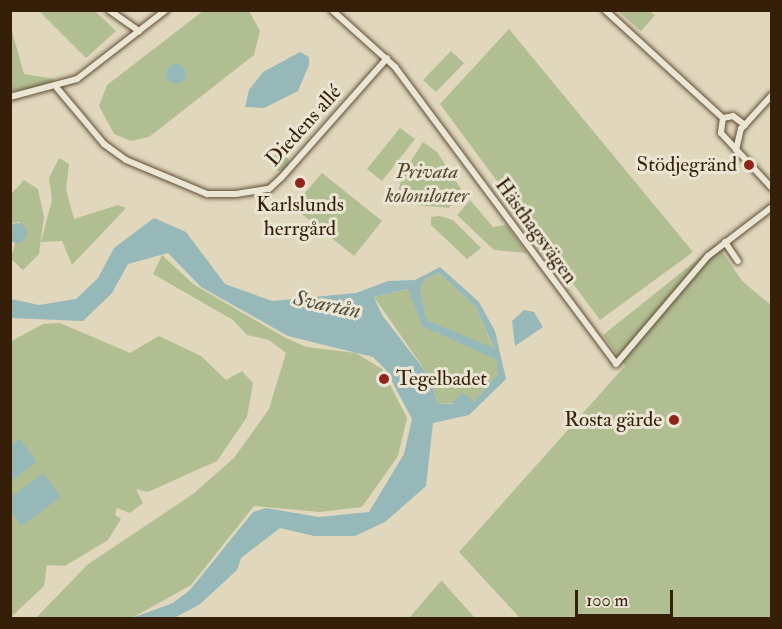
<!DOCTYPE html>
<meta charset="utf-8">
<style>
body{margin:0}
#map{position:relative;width:782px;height:629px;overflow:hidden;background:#e0d7bd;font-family:"IM FELL Double Pica",serif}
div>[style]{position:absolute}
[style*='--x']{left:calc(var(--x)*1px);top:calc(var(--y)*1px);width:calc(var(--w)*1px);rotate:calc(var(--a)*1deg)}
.green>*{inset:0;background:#b1be92}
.round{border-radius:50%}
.water>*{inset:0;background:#96b8b9}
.roads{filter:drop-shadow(0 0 2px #604d35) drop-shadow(0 0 2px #604d35)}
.minor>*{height:6px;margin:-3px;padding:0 3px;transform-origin:3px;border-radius:3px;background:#ebe5d4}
.dots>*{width:16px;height:16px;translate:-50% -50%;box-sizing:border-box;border:3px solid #ebe5d4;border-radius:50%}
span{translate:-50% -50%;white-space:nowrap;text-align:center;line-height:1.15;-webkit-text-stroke:6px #ebe5d4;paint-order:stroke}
.street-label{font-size:21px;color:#361f08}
.poi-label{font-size:21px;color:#361f08}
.right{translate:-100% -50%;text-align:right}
.left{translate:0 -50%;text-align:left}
.park-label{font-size:21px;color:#55472a;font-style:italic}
.water-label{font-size:22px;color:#534d3d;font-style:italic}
.frame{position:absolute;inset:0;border:12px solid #361f08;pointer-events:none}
.scale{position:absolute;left:575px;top:590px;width:98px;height:27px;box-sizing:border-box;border:3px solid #361f08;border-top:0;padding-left:8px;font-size:18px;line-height:21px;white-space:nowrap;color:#361f08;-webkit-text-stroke:4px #ebe5d4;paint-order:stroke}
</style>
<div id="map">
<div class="green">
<div style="clip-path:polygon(39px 11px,95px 11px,116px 31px,86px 58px)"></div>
<div style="clip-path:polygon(203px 11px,249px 11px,260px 31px,254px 55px,149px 137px,131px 141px,114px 134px,99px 106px,107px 85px)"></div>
<div style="clip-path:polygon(618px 11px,649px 11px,655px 15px,641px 31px)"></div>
<div style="clip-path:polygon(10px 24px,24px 74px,54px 79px,51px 86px,11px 91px)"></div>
<div style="clip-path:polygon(509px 29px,693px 252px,600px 320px,440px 104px)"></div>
<div style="clip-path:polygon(451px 51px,464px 63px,436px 92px,423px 80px)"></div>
<div style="clip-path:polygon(400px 128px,415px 139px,382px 181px,367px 169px)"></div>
<div style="clip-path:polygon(423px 142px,437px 152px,461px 189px,449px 208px,395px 203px,403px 174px)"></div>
<div class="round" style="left:271px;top:153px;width:18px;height:18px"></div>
<div style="clip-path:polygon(59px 158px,69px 164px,66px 189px,74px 219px,118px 205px,126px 208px,72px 265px,62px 241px,41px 242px,52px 200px,49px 178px)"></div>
<div style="clip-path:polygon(322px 173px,382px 221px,354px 256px,293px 207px)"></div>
<div style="clip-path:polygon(24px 180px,38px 189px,44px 217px,39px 254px,23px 270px,11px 259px,20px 222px,10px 223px,11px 194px)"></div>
<div style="clip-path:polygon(470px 200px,493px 227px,506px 225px,527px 253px,494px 250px,457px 215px)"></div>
<div style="clip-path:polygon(440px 216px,453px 220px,481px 248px,467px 259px,431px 225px,431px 217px)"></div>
<div style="clip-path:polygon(717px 244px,742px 281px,771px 305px,771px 618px,520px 618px,459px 552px,625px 366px,603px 335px)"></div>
<div style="clip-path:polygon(162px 255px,193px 284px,284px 337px,306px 347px,356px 353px,382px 369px,407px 418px,398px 456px,362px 507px,320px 512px,254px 506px,191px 585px,132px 618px,36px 618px,87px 565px,193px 494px,234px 458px,269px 409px,286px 353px,269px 340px,247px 335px,233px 320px,153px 274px)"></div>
<div style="clip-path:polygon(439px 273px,475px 306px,494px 349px,427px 320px,420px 290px,425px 279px)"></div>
<div style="clip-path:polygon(409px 289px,436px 333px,468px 342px,497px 360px,497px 375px,474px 402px,438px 404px,429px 376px,374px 297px)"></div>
<div style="clip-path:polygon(60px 323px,130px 353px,159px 336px,201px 356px,226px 380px,242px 371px,253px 383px,247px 417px,217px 461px,148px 492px,136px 489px,143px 503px,130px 513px,117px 508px,115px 515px,121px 519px,108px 540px,65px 566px,47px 565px,44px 586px,10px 618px,10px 342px,43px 324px)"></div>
<div style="clip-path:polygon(441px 581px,442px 581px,475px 618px,409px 618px)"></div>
</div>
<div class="water">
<div style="clip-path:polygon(300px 52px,309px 57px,309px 65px,298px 91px,264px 108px,245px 107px,249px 90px,263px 72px)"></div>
<div class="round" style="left:166px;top:64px;width:20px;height:20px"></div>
<div style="clip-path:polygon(evenodd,154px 218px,186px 232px,225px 284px,272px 301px,356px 293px,388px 281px,415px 280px,440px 267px,479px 302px,495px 331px,506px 379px,469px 415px,433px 423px,426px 486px,385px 522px,355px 536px,314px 536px,280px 528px,241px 558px,237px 570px,199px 605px,174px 618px,132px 618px,173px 603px,190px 590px,253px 512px,266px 508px,319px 517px,369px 512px,404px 454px,412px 419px,386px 370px,373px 357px,288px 336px,201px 287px,168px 253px,128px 264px,112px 293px,83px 321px,11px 318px,11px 299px,39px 305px,76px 299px,98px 278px,114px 248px,154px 218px,439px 273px,475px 306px,494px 348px,427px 320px,420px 290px,425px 279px,439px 273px,154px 218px,408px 289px,422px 326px,497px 360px,497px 375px,474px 402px,462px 392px,452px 404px,438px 404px,429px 376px,382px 315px,374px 297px,408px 289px)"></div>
<div class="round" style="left:7px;top:223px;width:20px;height:20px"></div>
<div style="clip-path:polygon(524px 310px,534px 312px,543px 327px,515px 346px,512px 321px)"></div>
<div style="clip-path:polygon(20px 439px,37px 462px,11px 481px,11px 445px)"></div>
<div style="clip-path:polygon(43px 473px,61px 497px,21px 526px,11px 511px,11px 497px)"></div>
</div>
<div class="roads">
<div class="minor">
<div style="--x:109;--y:10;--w:37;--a:35"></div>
<div style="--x:332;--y:10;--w:85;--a:42.1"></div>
<div style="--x:395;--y:67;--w:370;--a:53.3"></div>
<div style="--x:616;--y:364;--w:142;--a:-49.6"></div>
<div style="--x:708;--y:256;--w:81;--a:-37.4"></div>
<div style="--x:605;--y:10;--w:160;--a:42.5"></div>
<div style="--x:57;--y:88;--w:73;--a:50"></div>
<div style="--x:104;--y:144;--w:27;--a:36"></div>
<div style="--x:126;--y:160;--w:88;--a:22.8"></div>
<div style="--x:207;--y:194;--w:29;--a:0"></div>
<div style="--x:236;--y:194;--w:33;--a:-9"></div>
<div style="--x:269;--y:189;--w:16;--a:-43"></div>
<div style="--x:281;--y:178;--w:160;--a:-48.5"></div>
<div style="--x:10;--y:97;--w:69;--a:-15"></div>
<div style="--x:77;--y:79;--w:113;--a:-37.8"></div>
<div style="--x:723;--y:118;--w:15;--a:98"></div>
<div style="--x:721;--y:133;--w:75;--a:47.2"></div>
<div style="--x:723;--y:118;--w:10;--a:-11"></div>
<div style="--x:733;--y:116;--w:15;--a:37"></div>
<div style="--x:736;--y:150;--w:22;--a:-77"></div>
<div style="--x:741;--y:129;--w:46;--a:-47.6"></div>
<div style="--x:725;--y:242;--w:23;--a:56"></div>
</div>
</div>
<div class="dots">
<div style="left:749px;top:165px;background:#8f2418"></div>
<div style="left:300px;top:183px;background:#8f2418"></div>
<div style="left:384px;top:379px;background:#8f2418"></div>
<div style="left:674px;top:420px;background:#8f2418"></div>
</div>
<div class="street-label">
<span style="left:304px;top:126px;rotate:-48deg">Diedens allé</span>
<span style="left:536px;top:231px;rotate:54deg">Hästhagsvägen</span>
</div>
<div class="poi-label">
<span class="right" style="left:737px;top:165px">Stödjegränd</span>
<span style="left:300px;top:217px">Karlslunds<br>herrgård</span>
<span class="left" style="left:396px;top:379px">Tegelbadet</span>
<span class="right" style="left:662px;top:420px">Rosta gärde</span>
</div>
<div class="park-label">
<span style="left:427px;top:184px">Privata<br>kolonilotter</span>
</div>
<div class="water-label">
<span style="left:327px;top:305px;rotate:12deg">Svartån</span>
</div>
<div class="frame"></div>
<div class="scale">100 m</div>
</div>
